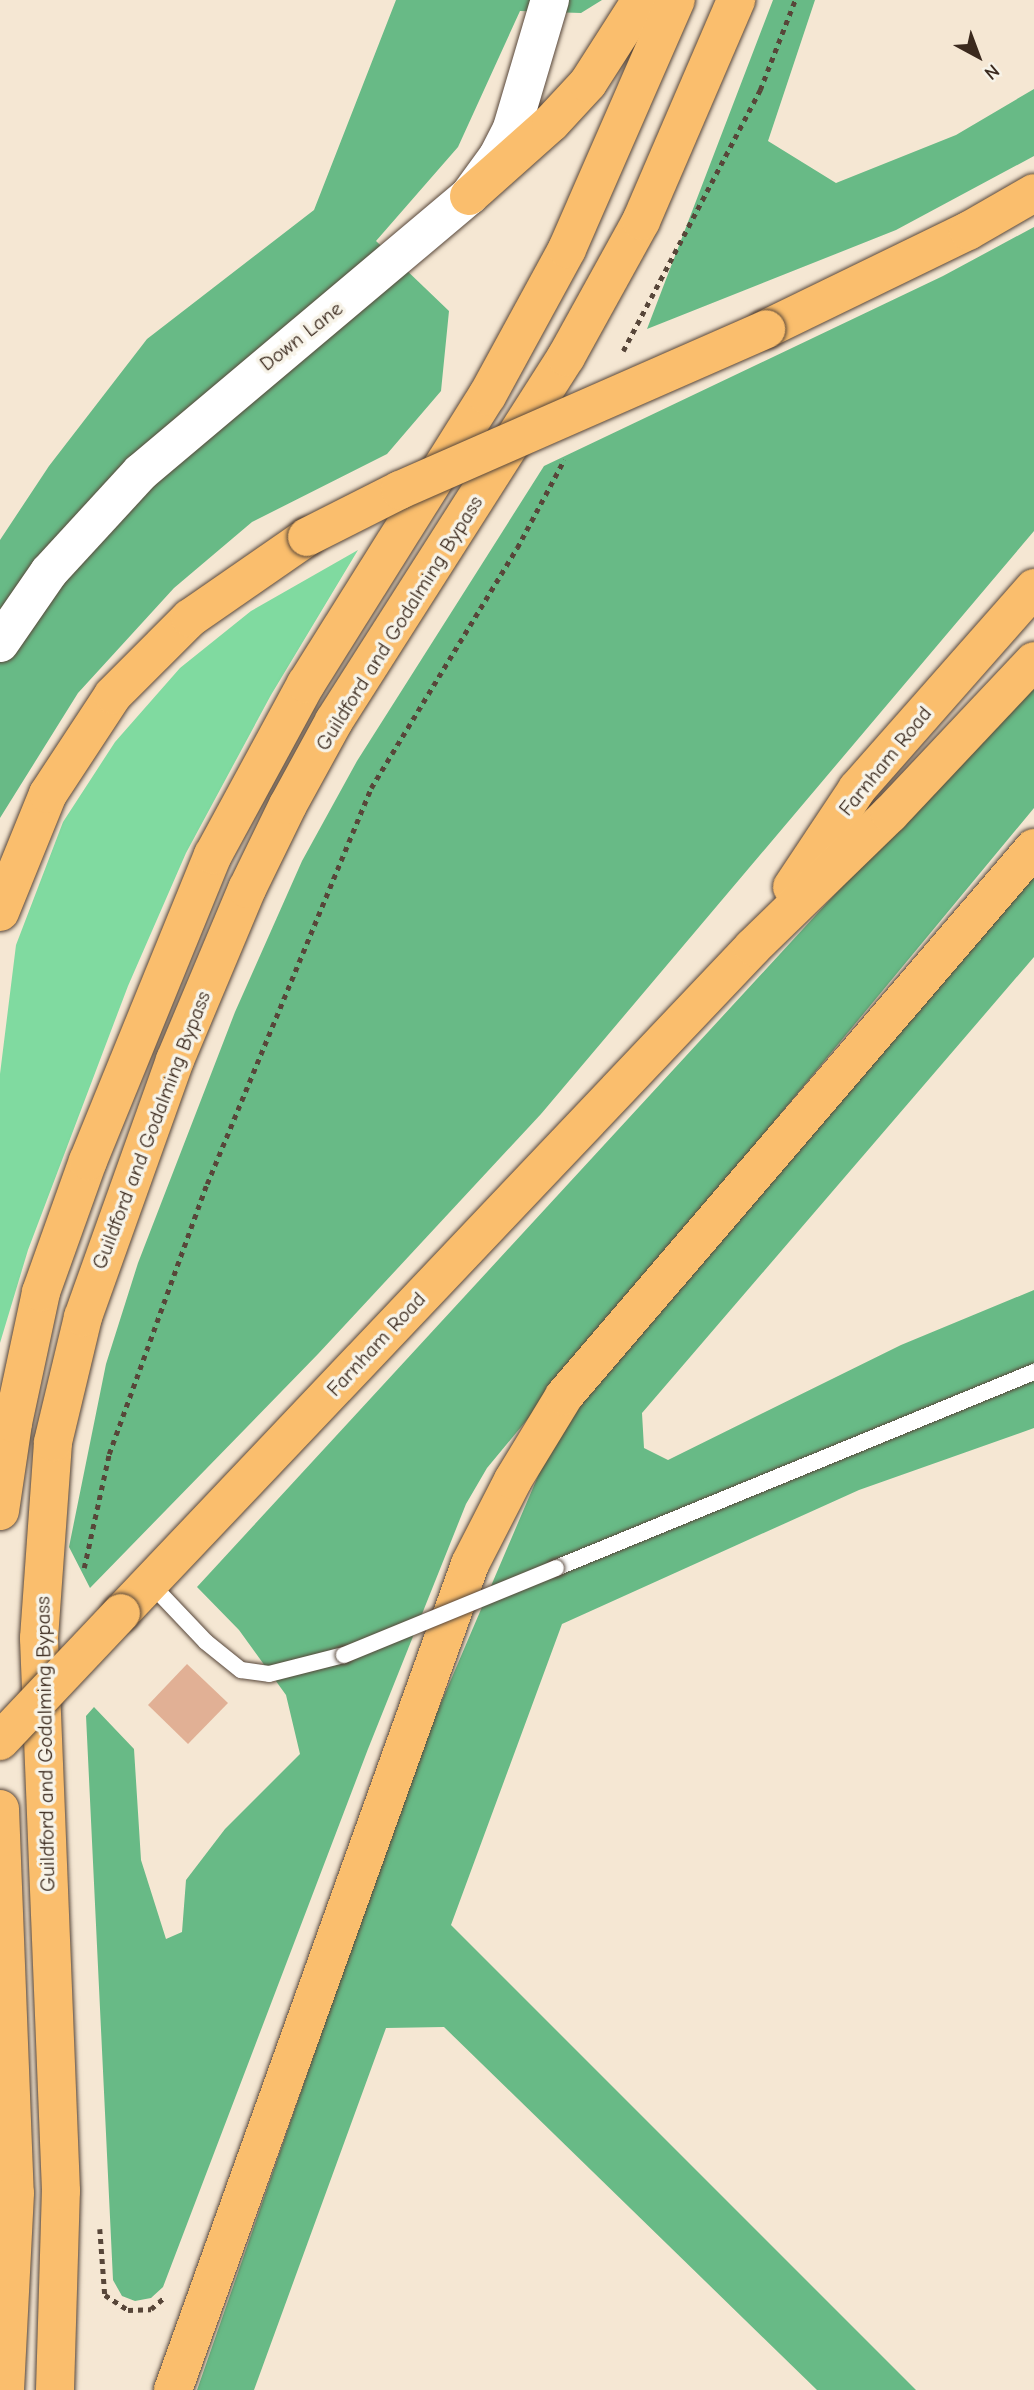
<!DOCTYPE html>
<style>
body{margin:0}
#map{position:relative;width:1034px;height:2390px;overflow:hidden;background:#f5e7d3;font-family:"Comic Neue",sans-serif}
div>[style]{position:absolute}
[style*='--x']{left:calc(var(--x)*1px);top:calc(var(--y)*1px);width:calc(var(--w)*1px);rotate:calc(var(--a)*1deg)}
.green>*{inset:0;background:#80daa0}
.forest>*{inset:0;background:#68ba86}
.building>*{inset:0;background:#e1b095}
.path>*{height:4.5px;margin-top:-2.25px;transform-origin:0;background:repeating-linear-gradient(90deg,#574639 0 5px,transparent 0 10px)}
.roads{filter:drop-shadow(0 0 2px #574639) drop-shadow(0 0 2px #574639)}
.service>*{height:16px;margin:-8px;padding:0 8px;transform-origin:8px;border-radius:8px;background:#fff}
.tertiary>*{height:38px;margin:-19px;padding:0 19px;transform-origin:19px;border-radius:19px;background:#fff}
.primary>*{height:38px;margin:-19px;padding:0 19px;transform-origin:19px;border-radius:19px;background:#fabe6d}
.trunk>*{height:38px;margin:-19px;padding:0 19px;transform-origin:19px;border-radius:19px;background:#fabe6d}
.bridges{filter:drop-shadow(0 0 2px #574639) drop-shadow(0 0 2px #574639)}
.service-bridge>*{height:16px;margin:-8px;padding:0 8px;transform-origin:8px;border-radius:8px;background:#fff}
.primary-bridge>*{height:38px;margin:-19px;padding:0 19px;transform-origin:19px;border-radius:19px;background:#fabe6d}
.trunk-bridge>*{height:38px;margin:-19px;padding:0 19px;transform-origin:19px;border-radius:19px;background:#fabe6d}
span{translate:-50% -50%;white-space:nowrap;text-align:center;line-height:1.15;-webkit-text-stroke:7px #f7f3e8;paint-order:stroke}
.street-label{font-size:21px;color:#3b2a1e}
.north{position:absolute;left:943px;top:21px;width:70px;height:70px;-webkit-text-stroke:5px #f7f3e8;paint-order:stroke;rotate:139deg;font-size:19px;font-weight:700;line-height:28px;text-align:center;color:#3b2a1e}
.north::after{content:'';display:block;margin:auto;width:24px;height:32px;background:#3b2a1e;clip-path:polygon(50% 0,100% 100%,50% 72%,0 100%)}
</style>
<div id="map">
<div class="green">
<div style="clip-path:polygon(358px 550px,271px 695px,186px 853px,128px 986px,28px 1250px,0 1343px,0 1074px,16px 945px,63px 822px,115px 742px,180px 668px,251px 611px)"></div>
</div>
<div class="forest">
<div style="clip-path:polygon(396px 0,602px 0,581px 13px,520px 11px,458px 147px,376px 241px,449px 311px,441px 391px,387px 454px,252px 522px,174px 588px,78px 693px,0 818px,0 540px,49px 466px,147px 339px,314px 210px)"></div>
<div style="clip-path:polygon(773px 0,815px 0,768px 141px,836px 183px,956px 135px,1034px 89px,1034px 156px,896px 230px,647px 329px)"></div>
<div style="clip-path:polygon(1034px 227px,1034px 531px,541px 1114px,318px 1354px,90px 1588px,69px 1547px,106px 1364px,138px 1263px,235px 1012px,302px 861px,357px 761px,544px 466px,943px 276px)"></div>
<div style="clip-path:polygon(1034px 678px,1034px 808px,487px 1468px,466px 1504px,368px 1749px,163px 2287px,151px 2298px,135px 2301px,122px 2296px,113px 2280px,86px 1716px,94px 1707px,134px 1749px,141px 1860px,166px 1939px,182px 1932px,186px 1880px,225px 1829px,300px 1754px,286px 1695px,239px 1630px,197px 1587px)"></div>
<div style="clip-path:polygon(1034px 866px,1034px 957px,642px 1413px,644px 1448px,668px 1460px,901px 1345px,1034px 1290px,1034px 1428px,859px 1490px,562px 1624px,451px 1925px,916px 2390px,817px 2390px,444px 2027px,386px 2028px,254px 2390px,197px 2390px,417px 1759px,553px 1441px,576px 1405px)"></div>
</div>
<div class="building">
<div style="clip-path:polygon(187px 1664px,228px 1703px,188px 1744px,148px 1705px)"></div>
</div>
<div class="path">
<div style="--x:623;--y:351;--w:295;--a:-62.3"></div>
<div style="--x:760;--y:90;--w:97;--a:-68.7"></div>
<div style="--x:84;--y:1568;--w:117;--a:-77.6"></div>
<div style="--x:109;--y:1454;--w:287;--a:-70.1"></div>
<div style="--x:207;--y:1184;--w:429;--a:-67.5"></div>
<div style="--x:371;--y:788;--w:281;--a:-58.7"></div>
<div style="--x:517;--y:548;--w:100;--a:-61.9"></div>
<div style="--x:100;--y:2229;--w:66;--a:85.7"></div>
<div style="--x:105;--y:2295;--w:27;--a:33"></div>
<div style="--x:128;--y:2310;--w:23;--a:-2"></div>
<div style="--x:151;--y:2309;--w:18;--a:-41"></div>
</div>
<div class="roads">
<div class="service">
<div style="--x:556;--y:1568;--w:517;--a:-22.3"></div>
<div style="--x:150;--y:1583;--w:81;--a:46.5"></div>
<div style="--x:206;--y:1642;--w:45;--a:38.7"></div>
<div style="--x:241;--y:1670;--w:28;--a:8"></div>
<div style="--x:269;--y:1674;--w:77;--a:-14.2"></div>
</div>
<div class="tertiary">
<div style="--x:0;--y:643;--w:86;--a:-55.4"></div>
<div style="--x:49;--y:572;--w:136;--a:-47.4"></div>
<div style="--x:141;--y:472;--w:429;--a:-40.1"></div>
<div style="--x:469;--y:196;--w:49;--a:-54.1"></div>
<div style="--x:498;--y:156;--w:31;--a:-63"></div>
<div style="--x:512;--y:128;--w:134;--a:-73.5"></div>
</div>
<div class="primary">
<div style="--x:792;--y:887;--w:118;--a:-56.4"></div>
<div style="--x:857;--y:789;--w:268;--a:-48.6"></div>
<div style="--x:121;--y:1613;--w:918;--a:-46.5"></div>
<div style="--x:753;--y:947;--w:191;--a:-44.2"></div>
<div style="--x:890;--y:814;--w:210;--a:-46.7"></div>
</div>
<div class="trunk">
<div style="--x:469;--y:196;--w:110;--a:-41.7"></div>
<div style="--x:551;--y:123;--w:54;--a:-47.2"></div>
<div style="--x:588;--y:83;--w:98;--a:-57.4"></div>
<div style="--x:766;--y:329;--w:225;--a:-25.9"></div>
<div style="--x:968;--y:231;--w:76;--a:-29.9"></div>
<div style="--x:0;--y:912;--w:127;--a:-67.9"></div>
<div style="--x:48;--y:794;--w:118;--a:-56.7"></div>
<div style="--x:113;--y:695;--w:109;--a:-45"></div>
<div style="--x:190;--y:618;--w:142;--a:-34.7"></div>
<div style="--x:0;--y:1511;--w:89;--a:-81.6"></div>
<div style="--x:13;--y:1423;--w:134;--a:-77.9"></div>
<div style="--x:41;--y:1292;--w:139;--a:-70.3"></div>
<div style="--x:88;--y:1161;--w:331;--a:-67.8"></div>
<div style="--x:213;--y:855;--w:195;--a:-61.5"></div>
<div style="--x:306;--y:684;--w:340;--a:-57.9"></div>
<div style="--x:487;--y:396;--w:167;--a:-61.4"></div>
<div style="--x:567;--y:249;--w:272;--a:-66.4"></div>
<div style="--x:0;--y:1809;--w:384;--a:87.8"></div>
<div style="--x:15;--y:2193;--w:197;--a:92.9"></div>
<div style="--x:55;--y:2390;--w:199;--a:-88.3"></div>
<div style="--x:61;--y:2191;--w:553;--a:-92.28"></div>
<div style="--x:39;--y:1638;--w:196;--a:-85.9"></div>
<div style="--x:53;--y:1442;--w:129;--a:-76.5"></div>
<div style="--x:83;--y:1317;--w:273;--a:-70.3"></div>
<div style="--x:175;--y:1060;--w:186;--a:-67.2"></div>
<div style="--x:247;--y:889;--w:93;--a:-64"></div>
<div style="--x:288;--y:805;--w:96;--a:-61.3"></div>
<div style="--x:334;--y:721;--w:432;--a:-57.5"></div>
<div style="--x:566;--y:357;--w:155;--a:-61.1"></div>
<div style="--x:641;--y:221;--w:241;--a:-66.7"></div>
<div style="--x:173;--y:2390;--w:878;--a:-70.22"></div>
<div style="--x:470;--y:1564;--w:94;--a:-62.9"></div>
<div style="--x:513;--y:1480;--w:98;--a:-58.7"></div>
<div style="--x:564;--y:1396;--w:722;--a:-49.38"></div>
</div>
</div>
<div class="bridges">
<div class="service-bridge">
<div style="--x:344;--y:1655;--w:229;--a:-22.3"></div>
</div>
<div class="primary-bridge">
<div style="--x:0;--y:1741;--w:176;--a:-46.6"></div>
</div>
<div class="trunk-bridge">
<div style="--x:307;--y:537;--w:104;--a:-26.8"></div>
<div style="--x:400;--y:490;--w:400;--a:-23.7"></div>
</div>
</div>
<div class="street-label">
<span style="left:301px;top:336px;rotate:-38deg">Down Lane</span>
<span style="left:399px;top:623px;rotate:-58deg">Guildford and Godalming Bypass</span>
<span style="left:885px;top:761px;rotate:-51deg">Farnham Road</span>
<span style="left:151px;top:1130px;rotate:-69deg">Guildford and Godalming Bypass</span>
<span style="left:376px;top:1344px;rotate:-47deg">Farnham Road</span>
<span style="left:45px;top:1744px;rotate:-91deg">Guildford and Godalming Bypass</span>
</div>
<div class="north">N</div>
</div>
